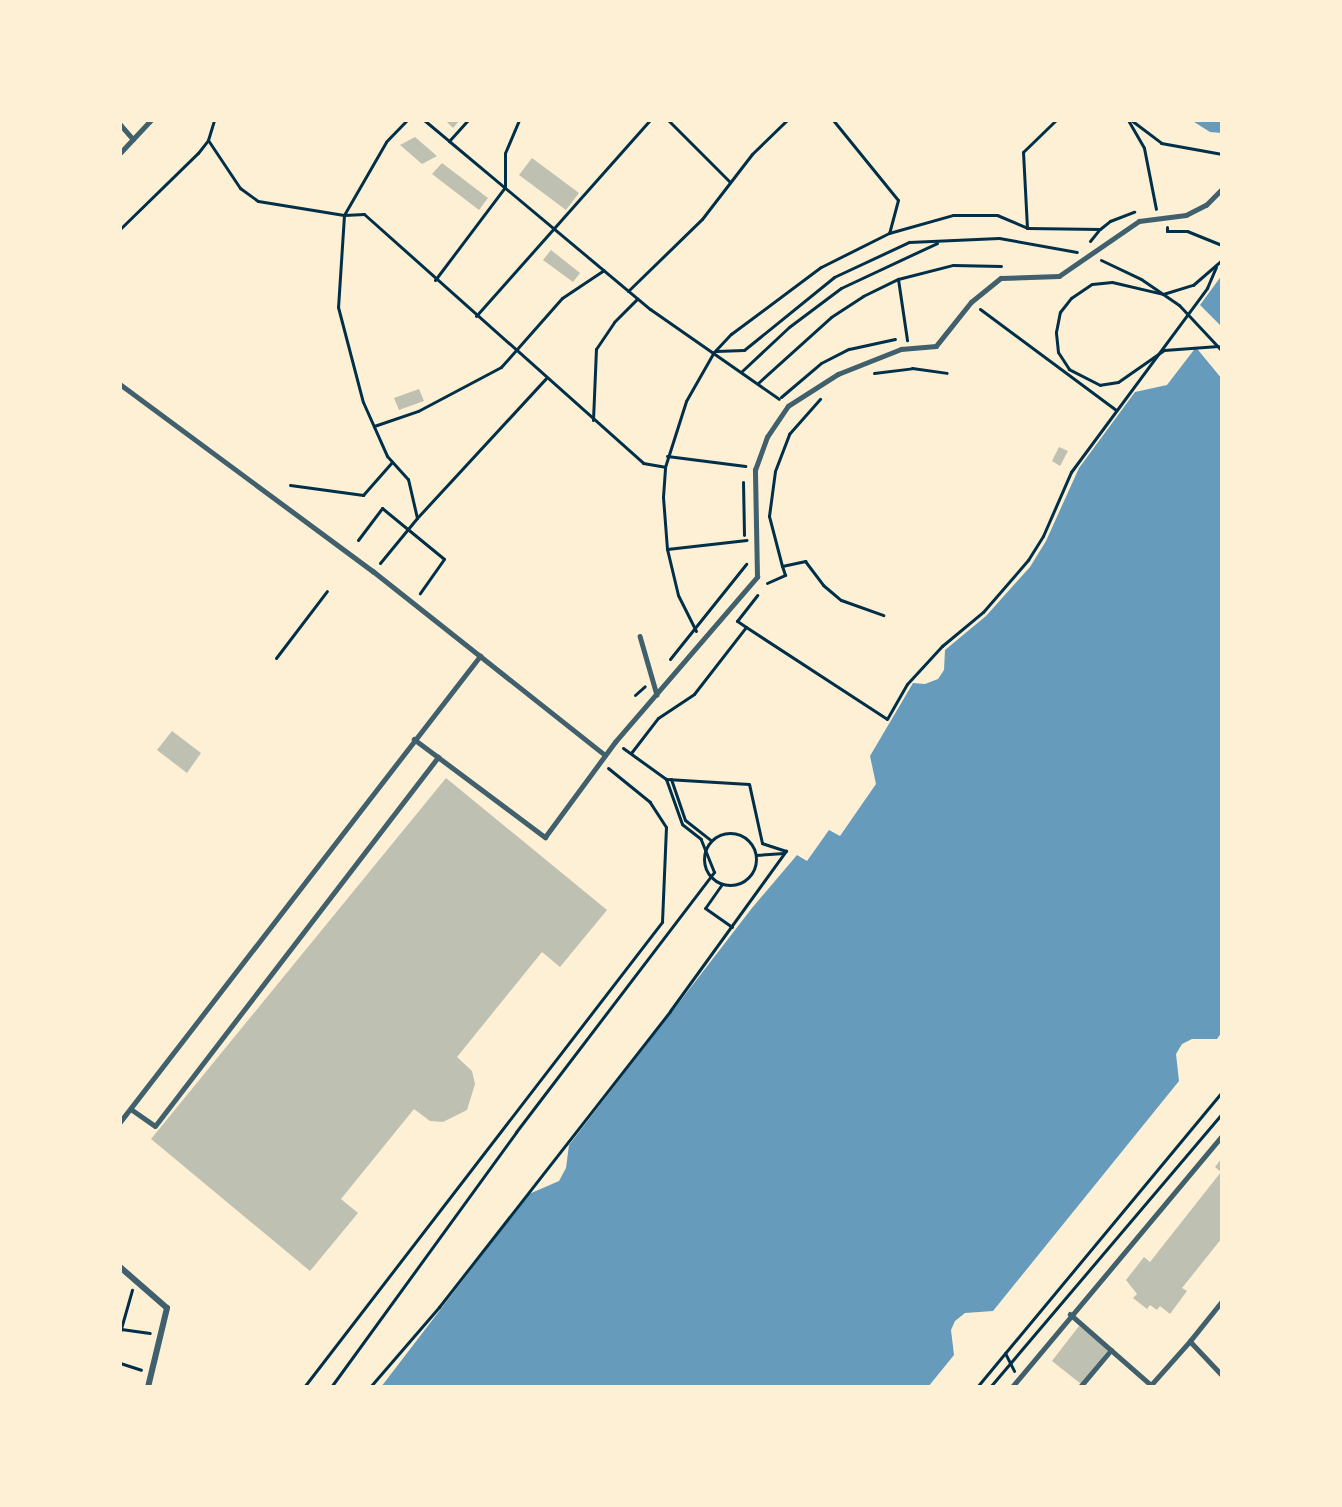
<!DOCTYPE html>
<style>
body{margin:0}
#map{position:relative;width:1342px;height:1507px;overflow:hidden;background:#fdf0d5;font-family:Commissioner,sans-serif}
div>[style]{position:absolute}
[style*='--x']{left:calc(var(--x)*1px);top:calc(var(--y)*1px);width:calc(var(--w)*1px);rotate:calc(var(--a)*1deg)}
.water>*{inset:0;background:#669bbc}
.pier>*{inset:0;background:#fdf0d5}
.building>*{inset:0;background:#bec0b2}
.path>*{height:3px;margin:-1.5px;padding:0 1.5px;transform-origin:1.5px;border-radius:1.5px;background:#003049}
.path>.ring{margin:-1.5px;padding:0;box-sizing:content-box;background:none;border:3px solid #003049;border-radius:50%}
.service>*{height:4.5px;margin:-2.25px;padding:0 2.25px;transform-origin:2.25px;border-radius:2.25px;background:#3f606c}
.minor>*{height:6px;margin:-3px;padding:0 3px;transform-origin:3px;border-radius:3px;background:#3f606c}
span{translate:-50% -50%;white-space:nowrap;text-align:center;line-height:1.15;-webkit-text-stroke:6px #fdf0d5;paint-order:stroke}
.frame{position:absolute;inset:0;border:122px solid #fdf0d5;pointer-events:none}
</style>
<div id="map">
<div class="water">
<div style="clip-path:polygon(1191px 120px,1222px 120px,1222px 133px,1210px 132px)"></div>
<div style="clip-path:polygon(1222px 275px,1222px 1032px,1217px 1039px,1192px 1039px,1182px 1044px,1176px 1054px,1179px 1081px,993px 1311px,965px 1313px,955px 1321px,951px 1330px,954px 1355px,928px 1387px,381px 1387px,529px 1194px,559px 1181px,566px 1168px,569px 1145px,752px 908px,797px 855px,807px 861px,829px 830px,840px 836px,876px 784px,870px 756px,913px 683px,925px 684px,938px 679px,944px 670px,945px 650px,986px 616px,1030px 567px,1046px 541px,1079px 468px,1135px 392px,1167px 385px,1203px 338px,1200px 305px)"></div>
</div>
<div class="pier">
<div style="clip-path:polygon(1198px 303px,1222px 327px,1222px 379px,1194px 345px,1199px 338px,1185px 324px)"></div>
</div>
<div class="building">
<div style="clip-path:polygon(445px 120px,460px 120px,453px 128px)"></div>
<div style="clip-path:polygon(415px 137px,437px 156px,422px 164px,400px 145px)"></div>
<div style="clip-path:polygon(532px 158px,579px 193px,566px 210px,519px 175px)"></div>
<div style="clip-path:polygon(442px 163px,488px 198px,479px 210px,432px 174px)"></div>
<div style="clip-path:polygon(551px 250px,580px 273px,573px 282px,543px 260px)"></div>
<div style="clip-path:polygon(419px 389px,424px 401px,399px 410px,394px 398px)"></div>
<div style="clip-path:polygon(1059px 447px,1068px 451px,1060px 466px,1052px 461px)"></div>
<div style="clip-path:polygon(172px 731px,201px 753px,187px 773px,157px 750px)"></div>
<div style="clip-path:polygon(446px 778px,607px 910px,560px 967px,542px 952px,457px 1057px,472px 1071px,475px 1084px,467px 1110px,443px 1122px,430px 1121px,414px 1109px,341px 1199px,358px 1213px,310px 1271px,151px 1139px)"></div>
<div style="clip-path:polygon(1222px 1158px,1222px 1238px,1182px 1288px,1187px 1291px,1170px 1314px,1160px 1306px,1157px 1310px,1150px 1305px,1147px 1309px,1133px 1298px,1137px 1294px,1126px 1280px,1144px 1257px,1150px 1262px,1221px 1172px,1215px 1167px)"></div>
<div style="clip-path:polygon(1079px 1326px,1109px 1349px,1081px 1384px,1052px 1361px)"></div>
</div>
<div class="path">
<div style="--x:407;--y:120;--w:30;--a:134"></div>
<div style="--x:386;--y:142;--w:84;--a:119.9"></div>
<div style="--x:344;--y:215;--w:92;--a:93.7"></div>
<div style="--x:338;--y:307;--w:98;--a:75.3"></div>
<div style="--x:363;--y:402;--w:59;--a:66"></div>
<div style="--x:387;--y:456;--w:31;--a:48"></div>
<div style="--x:408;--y:479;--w:40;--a:77"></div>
<div style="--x:417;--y:518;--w:190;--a:-47.3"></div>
<div style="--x:424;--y:120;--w:33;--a:40"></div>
<div style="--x:449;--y:141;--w:28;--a:-48"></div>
<div style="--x:668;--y:120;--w:88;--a:45"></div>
<div style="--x:833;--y:120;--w:103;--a:50.9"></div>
<div style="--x:898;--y:200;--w:34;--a:105"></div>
<div style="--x:1128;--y:120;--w:32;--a:60"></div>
<div style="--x:1144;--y:148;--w:62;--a:78.9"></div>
<div style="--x:1131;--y:120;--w:38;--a:37"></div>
<div style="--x:1161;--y:143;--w:62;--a:10.2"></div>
<div style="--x:208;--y:140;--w:58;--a:56.3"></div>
<div style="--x:240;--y:188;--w:22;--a:36"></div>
<div style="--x:258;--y:201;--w:87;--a:9.2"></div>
<div style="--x:344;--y:215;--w:20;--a:-3"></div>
<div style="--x:364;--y:214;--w:374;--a:41.7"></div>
<div style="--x:643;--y:463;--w:22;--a:10"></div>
<div style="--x:449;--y:141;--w:262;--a:39.9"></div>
<div style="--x:650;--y:309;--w:157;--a:34.9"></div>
<div style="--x:1167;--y:227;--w:4;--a:90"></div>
<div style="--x:1167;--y:231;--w:20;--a:0"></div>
<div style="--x:1187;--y:231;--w:38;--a:22"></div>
<div style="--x:1027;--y:228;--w:76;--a:-93"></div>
<div style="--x:1023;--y:152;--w:46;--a:-44.1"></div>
<div style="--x:120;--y:229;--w:109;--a:-44.3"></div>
<div style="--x:198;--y:153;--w:16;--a:-52"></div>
<div style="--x:208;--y:140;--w:21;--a:-73"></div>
<div style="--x:1090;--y:241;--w:14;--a:-51"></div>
<div style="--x:1101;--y:260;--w:44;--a:25.4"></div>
<div style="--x:1141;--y:279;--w:46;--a:34.4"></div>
<div style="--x:1179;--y:305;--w:63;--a:46.9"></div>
<div style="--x:898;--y:279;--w:62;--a:81.6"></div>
<div style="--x:435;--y:280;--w:116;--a:-53"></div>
<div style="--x:505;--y:187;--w:34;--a:-90"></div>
<div style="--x:505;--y:153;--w:36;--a:-67"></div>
<div style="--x:628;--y:291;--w:103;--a:-44.2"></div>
<div style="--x:702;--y:219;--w:82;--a:-52.4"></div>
<div style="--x:752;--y:154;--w:49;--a:-44.2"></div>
<div style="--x:980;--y:309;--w:169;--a:36.6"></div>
<div style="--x:476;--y:316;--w:262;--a:-48.4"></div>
<div style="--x:1218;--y:346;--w:54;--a:175.8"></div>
<div style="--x:1164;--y:350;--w:56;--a:145.2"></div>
<div style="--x:1118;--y:382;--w:18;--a:171"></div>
<div style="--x:1100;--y:385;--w:35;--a:-153"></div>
<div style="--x:1069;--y:369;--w:20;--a:-123"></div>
<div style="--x:1058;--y:352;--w:20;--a:-96"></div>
<div style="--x:1056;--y:332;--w:20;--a:-79"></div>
<div style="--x:1060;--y:312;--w:18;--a:-52"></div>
<div style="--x:1071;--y:298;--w:25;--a:-34"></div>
<div style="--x:1092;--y:284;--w:20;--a:-6"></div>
<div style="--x:1112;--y:282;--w:52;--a:13.2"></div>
<div style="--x:1163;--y:294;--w:31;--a:-17"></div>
<div style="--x:1193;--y:285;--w:38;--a:-41"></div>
<div style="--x:716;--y:351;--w:28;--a:-2"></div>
<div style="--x:744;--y:350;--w:116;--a:-39"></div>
<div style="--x:834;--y:277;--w:83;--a:-25"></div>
<div style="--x:909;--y:242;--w:90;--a:-2.5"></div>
<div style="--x:999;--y:238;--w:79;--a:10.2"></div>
<div style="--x:742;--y:371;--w:64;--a:-43.1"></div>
<div style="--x:789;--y:327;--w:65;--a:-36.9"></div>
<div style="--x:841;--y:288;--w:106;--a:-25.1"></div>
<div style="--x:874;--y:373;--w:38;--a:-7"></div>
<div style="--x:912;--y:368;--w:35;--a:8"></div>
<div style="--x:758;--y:383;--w:98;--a:-42.1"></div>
<div style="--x:831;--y:317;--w:38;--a:-33"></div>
<div style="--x:863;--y:296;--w:39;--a:-26"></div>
<div style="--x:898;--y:279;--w:57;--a:-14.3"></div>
<div style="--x:953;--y:265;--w:48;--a:1.2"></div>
<div style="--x:781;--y:397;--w:52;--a:-40.4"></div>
<div style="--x:821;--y:363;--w:31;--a:-27"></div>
<div style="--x:849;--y:349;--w:47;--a:-12.3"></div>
<div style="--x:593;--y:420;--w:71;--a:-87.6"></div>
<div style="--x:596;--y:349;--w:32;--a:-56"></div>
<div style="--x:614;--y:322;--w:33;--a:-45"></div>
<div style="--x:374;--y:426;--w:46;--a:-18.8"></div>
<div style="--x:418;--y:411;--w:94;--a:-27.9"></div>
<div style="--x:501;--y:367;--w:92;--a:-48.5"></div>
<div style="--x:562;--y:298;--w:50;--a:-33.7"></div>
<div style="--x:667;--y:456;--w:79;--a:7.3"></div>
<div style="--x:743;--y:482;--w:53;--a:88.9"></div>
<div style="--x:290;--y:485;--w:74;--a:7.8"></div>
<div style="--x:363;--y:495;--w:44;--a:-48.7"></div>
<div style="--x:358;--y:540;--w:40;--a:-53"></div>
<div style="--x:382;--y:508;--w:80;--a:39.4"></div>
<div style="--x:444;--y:559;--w:42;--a:125.2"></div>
<div style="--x:667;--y:549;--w:80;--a:-6.5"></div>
<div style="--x:380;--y:563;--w:58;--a:-50.6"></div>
<div style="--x:782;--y:566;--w:52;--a:-104.6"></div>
<div style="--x:769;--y:516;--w:45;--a:-82.4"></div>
<div style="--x:775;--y:471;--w:40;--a:-69"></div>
<div style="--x:789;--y:434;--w:47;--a:-48.5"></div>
<div style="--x:767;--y:583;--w:20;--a:-24"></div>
<div style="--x:785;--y:575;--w:9;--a:-108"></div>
<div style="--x:782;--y:566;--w:24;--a:-12"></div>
<div style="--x:805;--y:561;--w:30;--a:53"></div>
<div style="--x:823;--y:585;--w:23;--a:40"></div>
<div style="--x:841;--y:600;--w:45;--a:19.7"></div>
<div style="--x:746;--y:627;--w:11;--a:-146"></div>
<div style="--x:737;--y:621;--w:33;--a:-52"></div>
<div style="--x:696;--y:631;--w:40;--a:-116.6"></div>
<div style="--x:678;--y:595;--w:47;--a:-103.4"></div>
<div style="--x:667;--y:549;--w:52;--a:-94.4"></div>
<div style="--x:663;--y:497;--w:30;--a:-86"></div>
<div style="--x:665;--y:467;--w:69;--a:-72.3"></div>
<div style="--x:686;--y:401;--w:56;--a:-60.3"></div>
<div style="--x:714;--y:352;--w:25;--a:-47"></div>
<div style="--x:731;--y:334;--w:112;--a:-36.7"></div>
<div style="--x:821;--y:267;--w:76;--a:-26.6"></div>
<div style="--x:889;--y:233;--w:66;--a:-15.7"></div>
<div style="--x:953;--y:215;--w:44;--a:0"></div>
<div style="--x:997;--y:215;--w:33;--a:23"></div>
<div style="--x:1027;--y:228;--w:73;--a:0.8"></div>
<div style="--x:1100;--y:229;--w:13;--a:-39"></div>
<div style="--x:1110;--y:221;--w:26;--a:-21"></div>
<div style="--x:276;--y:658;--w:84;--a:-52.7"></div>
<div style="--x:670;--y:659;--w:122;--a:-51.3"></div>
<div style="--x:635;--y:695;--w:13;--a:-42"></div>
<div style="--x:631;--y:753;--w:44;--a:-52.4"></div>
<div style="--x:658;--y:718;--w:43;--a:-33.7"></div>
<div style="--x:694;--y:694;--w:85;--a:-52.2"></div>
<div style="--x:746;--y:627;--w:168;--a:33.1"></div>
<div style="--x:887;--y:719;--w:40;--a:-60.3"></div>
<div style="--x:907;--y:684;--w:52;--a:-47.4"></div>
<div style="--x:942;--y:646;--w:53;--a:-39.7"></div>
<div style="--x:983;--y:612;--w:69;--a:-49.1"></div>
<div style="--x:1028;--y:560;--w:28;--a:-58"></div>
<div style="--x:1043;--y:536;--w:70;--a:-66.4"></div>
<div style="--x:1071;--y:472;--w:229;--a:-53.5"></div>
<div style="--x:1207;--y:288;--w:23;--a:-67"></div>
<div style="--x:671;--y:779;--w:43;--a:71.1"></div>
<div style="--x:685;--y:820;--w:33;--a:38"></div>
<div class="ring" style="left:704px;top:833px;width:49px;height:49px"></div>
<div style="--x:756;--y:855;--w:28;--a:-4"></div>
<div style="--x:722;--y:884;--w:29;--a:125"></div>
<div style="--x:705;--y:908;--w:33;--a:35"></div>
<div style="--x:121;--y:1329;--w:29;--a:8"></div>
<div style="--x:120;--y:1332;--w:44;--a:-74.1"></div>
<div style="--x:1005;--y:1353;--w:20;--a:63"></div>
<div style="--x:120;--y:1363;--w:22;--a:18"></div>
<div style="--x:304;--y:1387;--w:587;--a:-52.41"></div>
<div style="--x:662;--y:922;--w:95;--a:-87.6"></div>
<div style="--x:666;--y:827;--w:30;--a:-123"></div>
<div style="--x:650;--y:802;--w:54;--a:-141"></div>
<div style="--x:331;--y:1387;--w:315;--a:-54"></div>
<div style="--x:516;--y:1132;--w:327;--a:-52.7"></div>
<div style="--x:714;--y:872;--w:35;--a:-112"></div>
<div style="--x:701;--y:839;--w:24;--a:-142"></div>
<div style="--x:682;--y:824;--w:48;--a:-109.6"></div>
<div style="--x:370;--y:1387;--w:106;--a:-49.2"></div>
<div style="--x:439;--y:1307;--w:375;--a:-52"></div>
<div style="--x:670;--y:1011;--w:198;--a:-54.1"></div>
<div style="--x:786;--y:851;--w:25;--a:-162"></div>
<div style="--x:762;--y:843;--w:60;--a:-102.4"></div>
<div style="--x:749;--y:784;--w:83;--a:-176.6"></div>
<div style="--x:666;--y:779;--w:53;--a:-144.2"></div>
<div style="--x:977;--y:1387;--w:383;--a:-50.3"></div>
<div style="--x:990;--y:1387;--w:359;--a:-49.7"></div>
</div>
<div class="service">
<div style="--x:120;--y:124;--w:20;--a:49"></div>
<div style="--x:120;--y:153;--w:45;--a:-46.8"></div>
<div style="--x:120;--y:384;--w:315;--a:36.5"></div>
<div style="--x:373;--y:571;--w:296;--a:38.4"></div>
<div style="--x:640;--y:636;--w:61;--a:73.9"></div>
<div style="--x:414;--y:739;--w:164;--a:36.8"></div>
<div style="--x:545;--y:837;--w:118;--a:-53.6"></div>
<div style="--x:615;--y:742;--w:218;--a:-49.3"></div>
<div style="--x:757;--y:577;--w:107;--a:-91.1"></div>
<div style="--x:755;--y:470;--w:35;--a:-70"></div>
<div style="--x:767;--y:437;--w:37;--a:-56"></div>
<div style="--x:788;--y:406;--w:59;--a:-32.6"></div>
<div style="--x:838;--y:374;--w:68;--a:-21.6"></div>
<div style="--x:901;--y:349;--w:35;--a:-5"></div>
<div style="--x:936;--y:346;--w:56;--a:-51.5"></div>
<div style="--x:971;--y:302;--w:38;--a:-39"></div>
<div style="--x:1001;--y:278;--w:58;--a:-2"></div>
<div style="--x:1059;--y:276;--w:97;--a:-34.5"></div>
<div style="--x:1139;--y:221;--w:47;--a:-7.3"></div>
<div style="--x:1186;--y:215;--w:22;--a:-27"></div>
<div style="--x:1206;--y:205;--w:23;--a:-45"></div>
<div style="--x:131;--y:1109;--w:29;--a:35"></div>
<div style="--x:155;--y:1126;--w:465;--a:-52.5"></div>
<div style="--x:120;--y:1122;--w:589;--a:-52.31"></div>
<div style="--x:1070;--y:1314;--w:108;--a:41.2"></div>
<div style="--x:1151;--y:1385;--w:59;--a:-48.4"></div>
<div style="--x:1190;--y:1341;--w:47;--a:46.7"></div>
<div style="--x:1190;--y:1341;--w:51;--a:-51.3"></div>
<div style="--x:1012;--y:1387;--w:327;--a:-50.1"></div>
<div style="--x:1080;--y:1387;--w:48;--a:-50"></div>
</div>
<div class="minor">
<div style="--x:120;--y:1267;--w:62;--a:41.1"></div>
<div style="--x:167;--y:1308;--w:81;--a:103.5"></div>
</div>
<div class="frame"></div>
</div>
